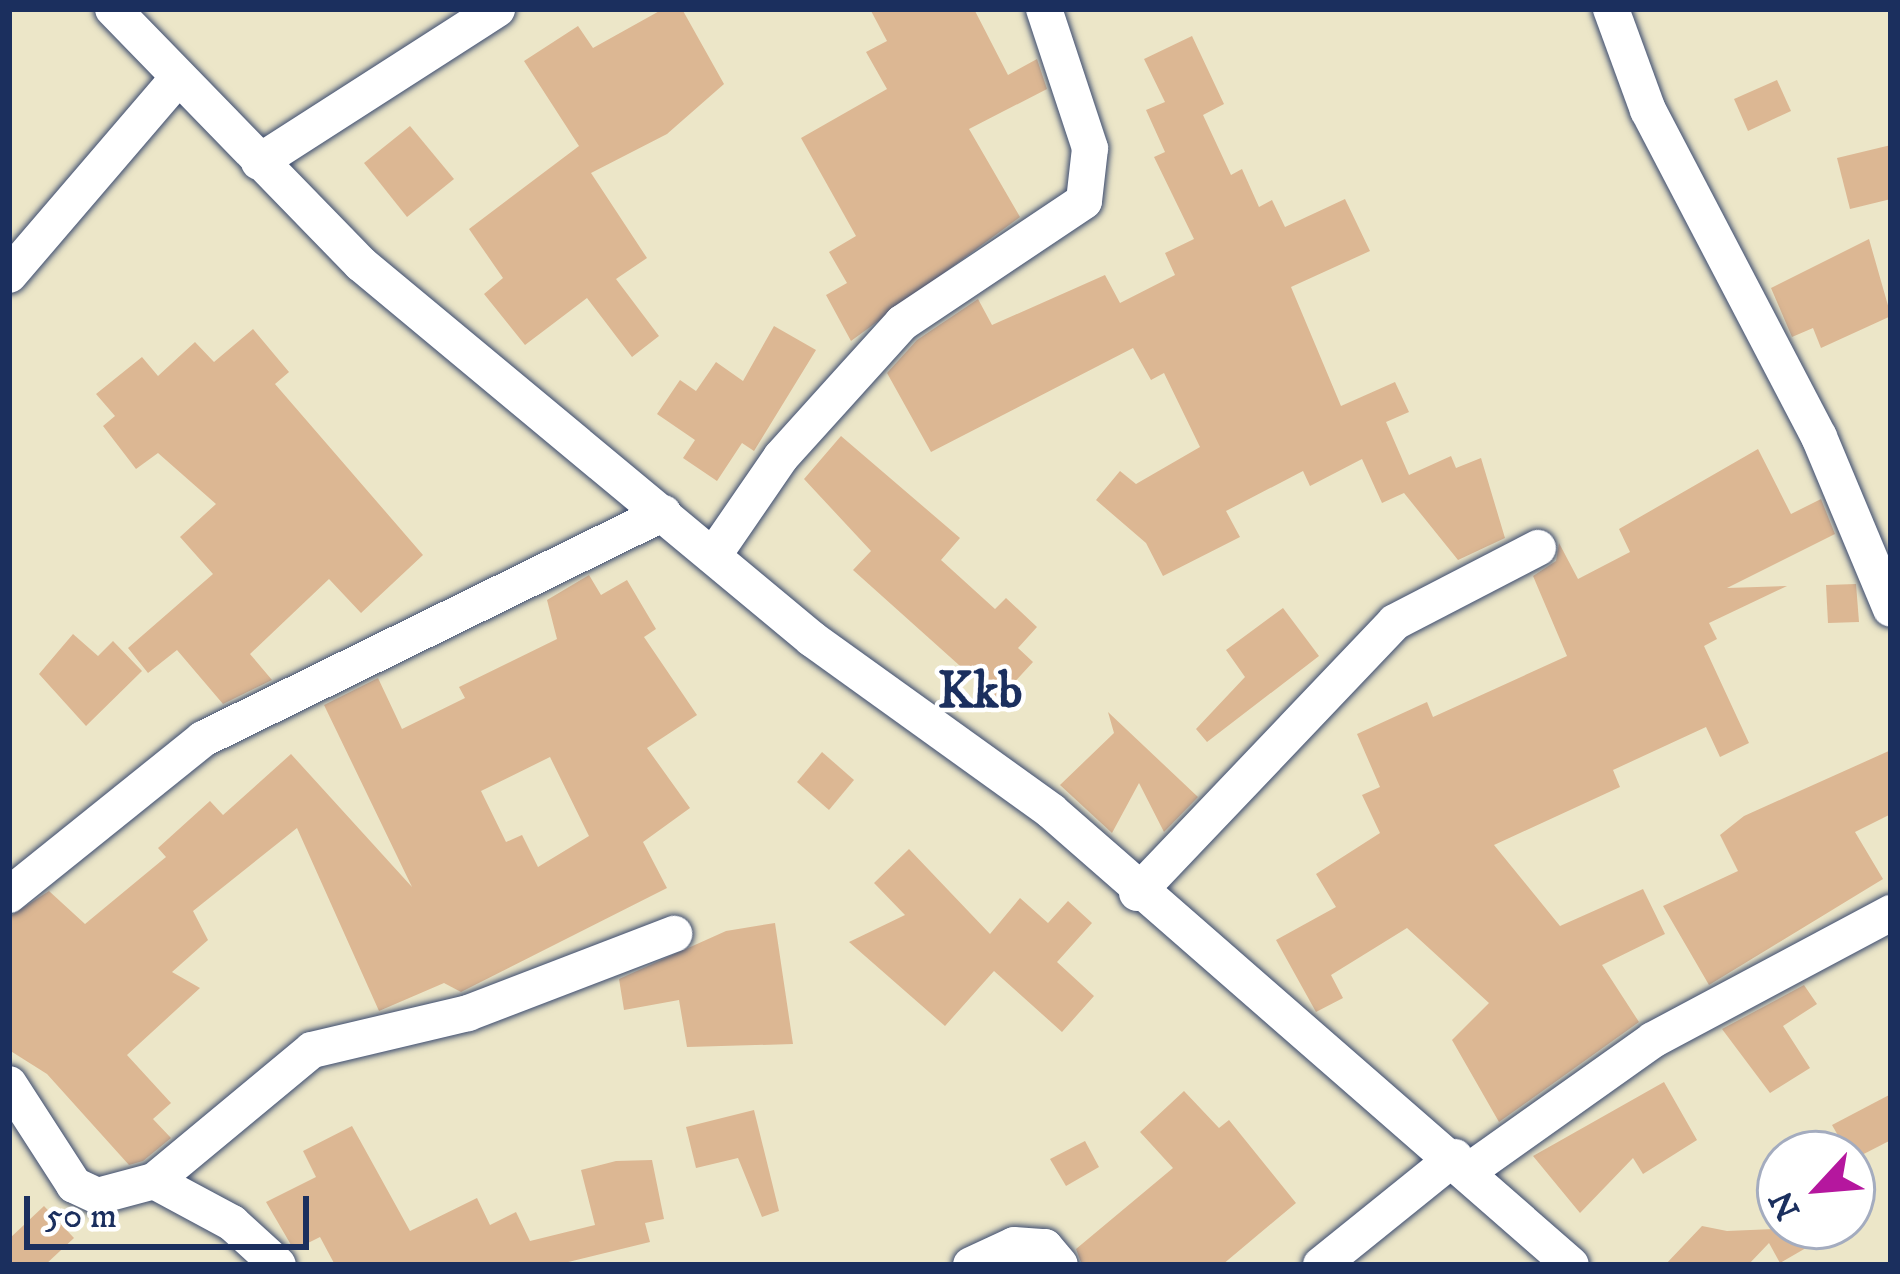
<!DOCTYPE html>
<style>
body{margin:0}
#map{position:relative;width:1900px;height:1274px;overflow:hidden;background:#ece6c8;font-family:"IM FELL DW Pica",serif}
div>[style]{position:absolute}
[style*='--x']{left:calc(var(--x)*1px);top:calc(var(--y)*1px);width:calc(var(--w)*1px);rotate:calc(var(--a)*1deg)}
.building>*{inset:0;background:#dcb793}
.roads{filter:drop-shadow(0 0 3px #3a4a6e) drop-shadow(0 0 3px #3a4a6e)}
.minor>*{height:36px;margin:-18px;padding:0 18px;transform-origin:18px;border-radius:18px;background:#fff}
span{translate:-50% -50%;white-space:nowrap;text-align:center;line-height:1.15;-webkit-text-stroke:9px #fff;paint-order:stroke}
.quarter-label{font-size:51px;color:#1b2f5e;font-weight:700}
.frame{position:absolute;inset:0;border:12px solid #1b2f5e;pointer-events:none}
.north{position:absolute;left:1756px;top:1130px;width:120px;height:120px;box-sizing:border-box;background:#fff;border:3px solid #a4acbf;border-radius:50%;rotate:244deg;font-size:33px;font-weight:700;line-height:48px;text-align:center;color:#1b2f5e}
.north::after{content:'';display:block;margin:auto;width:42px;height:54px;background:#b5179e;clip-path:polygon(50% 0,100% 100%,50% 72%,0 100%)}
.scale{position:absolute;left:24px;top:1196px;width:285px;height:54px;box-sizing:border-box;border:6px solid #1b2f5e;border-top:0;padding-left:15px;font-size:36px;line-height:42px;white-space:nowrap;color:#1b2f5e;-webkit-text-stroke:9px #fff;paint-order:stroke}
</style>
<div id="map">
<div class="building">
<div style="clip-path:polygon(663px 9px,682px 9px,724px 84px,667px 134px,591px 173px,647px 258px,616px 279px,659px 336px,632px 357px,587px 298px,525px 345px,484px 294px,503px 278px,469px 229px,579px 146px,524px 61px,578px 26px,593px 48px)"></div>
<div style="clip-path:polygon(870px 9px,974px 9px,1008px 75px,1037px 59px,1047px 89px,969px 129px,1020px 217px,851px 341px,826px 295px,847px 283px,829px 252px,856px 236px,801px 138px,887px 89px,866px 52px,887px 41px)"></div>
<div style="clip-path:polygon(1192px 36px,1224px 104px,1203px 115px,1231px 175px,1242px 169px,1259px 207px,1272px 200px,1285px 227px,1345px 199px,1370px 251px,1291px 287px,1341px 406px,1395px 382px,1409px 412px,1386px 422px,1409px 475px,1451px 456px,1456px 468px,1481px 458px,1505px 538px,1458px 560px,1404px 493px,1382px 503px,1362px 459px,1310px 486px,1303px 471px,1226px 511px,1240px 537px,1163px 576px,1146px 543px,1096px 500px,1120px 471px,1136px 484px,1200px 447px,1164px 373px,1151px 380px,1133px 348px,931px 452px,887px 373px,917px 340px,978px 299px,992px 325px,1105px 275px,1120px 303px,1175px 275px,1165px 253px,1194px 239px,1154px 157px,1165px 152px,1146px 110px,1165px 102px,1144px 59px)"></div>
<div style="clip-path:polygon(1777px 80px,1791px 111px,1748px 131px,1734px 99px)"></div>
<div style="clip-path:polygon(410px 126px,454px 179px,407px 217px,364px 163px)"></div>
<div style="clip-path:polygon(1891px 145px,1891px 199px,1850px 209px,1837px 158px)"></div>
<div style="clip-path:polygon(1869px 239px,1891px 316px,1821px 348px,1813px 328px,1792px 337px,1771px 288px)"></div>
<div style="clip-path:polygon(774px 326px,816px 350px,754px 451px,742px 443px,717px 481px,683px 458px,695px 440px,657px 414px,680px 380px,696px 391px,716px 362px,743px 381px)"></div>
<div style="clip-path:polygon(253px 329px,289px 372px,275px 384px,423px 555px,361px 613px,329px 579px,250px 654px,272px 680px,223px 704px,177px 650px,148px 673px,128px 648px,213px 574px,180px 537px,216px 504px,158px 453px,136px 469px,103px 426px,115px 416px,96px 394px,142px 357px,158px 376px,195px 342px,214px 362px)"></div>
<div style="clip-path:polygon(841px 436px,960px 538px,941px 560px,995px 609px,1006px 598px,1037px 627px,1018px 648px,1033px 662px,998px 700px,853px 570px,871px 551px,804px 479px)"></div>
<div style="clip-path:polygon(1758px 449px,1791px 514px,1821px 499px,1835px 534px,1727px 588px,1787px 586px,1709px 623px,1717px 639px,1704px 646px,1749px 743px,1720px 757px,1706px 727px,1613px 770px,1620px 787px,1494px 845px,1560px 926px,1643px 889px,1665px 934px,1602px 965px,1639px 1022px,1499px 1122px,1452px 1040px,1489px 1003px,1407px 928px,1331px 975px,1343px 998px,1316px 1012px,1276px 940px,1336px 907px,1316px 874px,1380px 833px,1362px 795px,1380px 787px,1357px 734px,1427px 702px,1433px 717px,1567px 656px,1533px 576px,1556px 561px,1559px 543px,1578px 579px,1630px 552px,1619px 529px)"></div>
<div style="clip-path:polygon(evenodd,589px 575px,601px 595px,627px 580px,656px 629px,644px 637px,697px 715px,647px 748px,690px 808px,643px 842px,667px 888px,461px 992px,444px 983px,379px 1011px,297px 828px,193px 911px,208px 940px,172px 972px,200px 988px,127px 1055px,171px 1103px,153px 1119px,171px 1138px,143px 1161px,129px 1165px,47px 1074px,9px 1050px,9px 917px,49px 891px,85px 924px,166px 857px,158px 848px,210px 801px,223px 815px,291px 754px,412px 887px,324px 705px,378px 678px,402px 729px,465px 698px,459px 687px,557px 639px,547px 600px,589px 575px,550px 757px,589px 836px,538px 867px,522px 835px,506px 842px,481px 791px,550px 757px)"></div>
<div style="clip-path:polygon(1856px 584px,1859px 622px,1828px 623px,1826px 585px)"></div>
<div style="clip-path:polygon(1283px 608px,1319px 656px,1207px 742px,1196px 729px,1245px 677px,1226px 650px)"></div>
<div style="clip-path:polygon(73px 634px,98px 656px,113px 641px,142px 671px,86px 726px,39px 674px)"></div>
<div style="clip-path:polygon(1108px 712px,1198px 797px,1164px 832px,1139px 783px,1112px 833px,1060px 785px,1114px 733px)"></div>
<div style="clip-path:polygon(1891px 750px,1891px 814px,1855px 832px,1883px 879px,1709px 985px,1663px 906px,1738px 871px,1720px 835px,1744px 816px)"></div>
<div style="clip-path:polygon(822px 752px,854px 780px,829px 810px,797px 782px)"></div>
<div style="clip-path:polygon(909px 849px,990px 934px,1020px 898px,1048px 923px,1068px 901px,1092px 923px,1057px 962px,1094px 996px,1062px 1032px,994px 971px,945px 1026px,849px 942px,905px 915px,874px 883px)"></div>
<div style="clip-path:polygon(775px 923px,793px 1044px,687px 1047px,679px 1000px,624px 1010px,619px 979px,726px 931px)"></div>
<div style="clip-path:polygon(1804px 985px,1817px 1004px,1783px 1026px,1810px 1068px,1770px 1093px,1722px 1029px)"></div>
<div style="clip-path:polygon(1664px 1082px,1697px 1140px,1643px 1174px,1633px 1158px,1580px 1213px,1533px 1156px)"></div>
<div style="clip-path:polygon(1184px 1091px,1219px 1128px,1229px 1120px,1296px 1203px,1222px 1265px,1082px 1265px,1076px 1249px,1173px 1168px,1140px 1132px)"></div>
<div style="clip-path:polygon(1891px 1094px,1891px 1140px,1852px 1160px,1832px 1125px)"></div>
<div style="clip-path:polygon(754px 1110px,779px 1211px,762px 1217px,738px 1158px,696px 1168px,686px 1127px)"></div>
<div style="clip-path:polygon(352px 1126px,410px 1231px,477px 1198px,490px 1225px,516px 1212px,530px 1241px,595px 1225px,581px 1170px,616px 1161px,652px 1160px,664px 1219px,645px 1223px,650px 1242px,556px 1265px,335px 1265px,320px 1237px,294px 1250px,266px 1202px,316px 1177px,303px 1151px)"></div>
<div style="clip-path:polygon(1085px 1141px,1099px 1167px,1066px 1186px,1050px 1159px)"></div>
<div style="clip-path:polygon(44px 1206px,74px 1238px,45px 1265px,9px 1265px,9px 1239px)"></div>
<div style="clip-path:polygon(1702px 1226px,1727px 1231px,1844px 1226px,1780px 1263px,1769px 1243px,1748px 1265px,1665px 1265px)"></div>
</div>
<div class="roads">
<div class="minor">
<div style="--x:113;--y:9;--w:356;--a:45.8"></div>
<div style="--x:361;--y:264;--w:587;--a:39.74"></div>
<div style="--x:812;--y:639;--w:294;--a:35.7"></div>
<div style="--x:1051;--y:811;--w:690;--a:41.12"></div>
<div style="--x:1611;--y:9;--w:108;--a:69.9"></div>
<div style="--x:1648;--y:110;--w:369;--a:62.4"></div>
<div style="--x:1819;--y:437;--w:186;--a:67.3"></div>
<div style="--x:259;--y:162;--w:283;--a:-32.7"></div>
<div style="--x:9;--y:275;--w:257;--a:-49.4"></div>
<div style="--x:713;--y:556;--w:120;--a:-55.5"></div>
<div style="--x:781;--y:457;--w:181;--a:-47.9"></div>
<div style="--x:902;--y:323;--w:219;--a:-33.8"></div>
<div style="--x:1084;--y:201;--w:53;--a:-83.5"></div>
<div style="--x:1090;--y:148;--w:146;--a:-108.3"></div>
<div style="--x:1137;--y:893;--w:374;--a:-46.4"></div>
<div style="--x:1395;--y:622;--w:161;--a:-27.4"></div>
<div style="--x:9;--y:895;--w:249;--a:-38.8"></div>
<div style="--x:203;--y:739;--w:513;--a:-26.12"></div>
<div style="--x:9;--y:1084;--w:120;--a:57.2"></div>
<div style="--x:74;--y:1185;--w:26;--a:25"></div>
<div style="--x:98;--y:1196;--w:58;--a:-15"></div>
<div style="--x:154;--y:1181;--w:89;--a:28.3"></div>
<div style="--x:232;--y:1223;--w:62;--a:42.4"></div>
<div style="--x:1470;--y:1170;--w:224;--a:-35.4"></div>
<div style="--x:1653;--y:1040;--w:270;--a:-28.1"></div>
<div style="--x:154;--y:1181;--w:205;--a:-39.7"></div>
<div style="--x:312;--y:1050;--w:160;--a:-13.3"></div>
<div style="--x:468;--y:1013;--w:221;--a:-21"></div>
<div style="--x:971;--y:1265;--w:47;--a:-24.9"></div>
<div style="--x:1014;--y:1245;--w:31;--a:4"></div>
<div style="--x:1045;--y:1247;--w:23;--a:50"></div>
<div style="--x:1321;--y:1265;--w:172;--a:-38.9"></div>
</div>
</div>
<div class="quarter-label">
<span style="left:980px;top:692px">Kkb</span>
</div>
<div class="frame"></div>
<div class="north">N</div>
<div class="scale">50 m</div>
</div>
